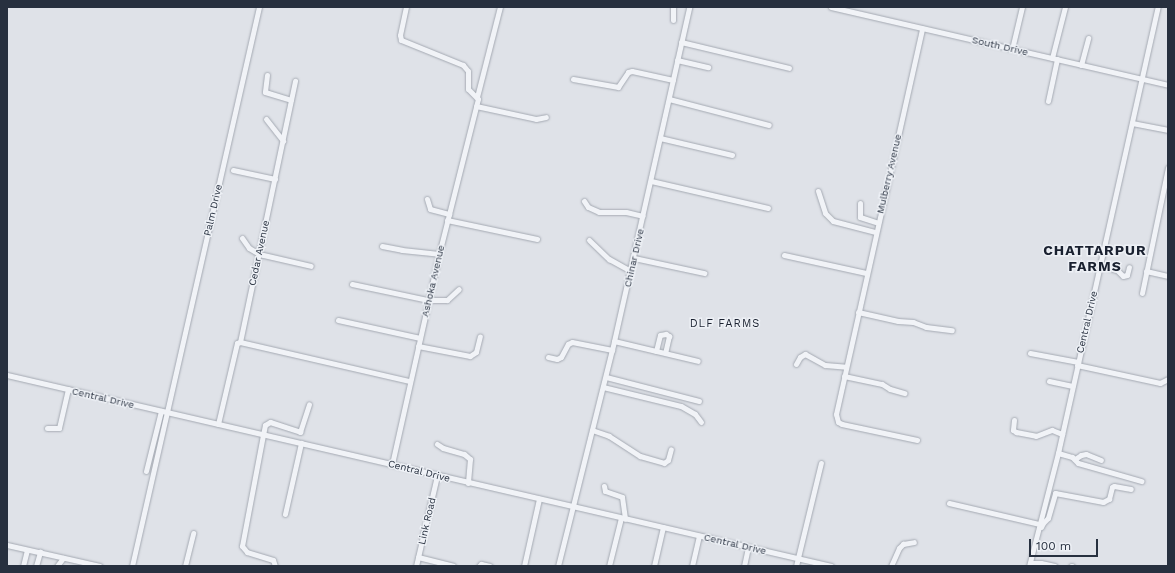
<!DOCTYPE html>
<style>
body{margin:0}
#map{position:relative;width:1175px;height:573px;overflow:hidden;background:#dfe2e8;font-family:"Work Sans",sans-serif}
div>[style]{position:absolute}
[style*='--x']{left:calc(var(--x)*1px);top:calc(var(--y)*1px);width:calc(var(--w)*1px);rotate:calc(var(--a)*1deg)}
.roads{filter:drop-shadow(0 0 1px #a4a9b2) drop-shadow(0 0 1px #a4a9b2)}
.street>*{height:5px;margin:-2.5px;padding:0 2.5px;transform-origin:2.5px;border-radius:2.5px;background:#f1f3f7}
span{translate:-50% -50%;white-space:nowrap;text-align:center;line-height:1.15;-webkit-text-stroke:3px #eef1f6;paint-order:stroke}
.street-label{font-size:10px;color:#27303f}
.neighbourhood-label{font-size:11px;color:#1a2130;letter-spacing:1px}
.district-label{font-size:14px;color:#1a2130;font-weight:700;letter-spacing:1px}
.frame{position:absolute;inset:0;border:8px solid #27303f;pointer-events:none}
.scale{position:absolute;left:1029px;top:539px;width:69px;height:18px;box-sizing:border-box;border:2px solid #27303f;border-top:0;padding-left:5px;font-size:12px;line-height:14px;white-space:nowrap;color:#27303f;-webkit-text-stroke:3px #eef1f6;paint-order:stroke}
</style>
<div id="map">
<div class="roads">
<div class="street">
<div style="--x:831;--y:7;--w:346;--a:13"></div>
<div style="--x:673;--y:20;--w:13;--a:-90"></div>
<div style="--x:681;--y:42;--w:111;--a:13.5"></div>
<div style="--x:1012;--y:49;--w:43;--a:-76.6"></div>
<div style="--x:1052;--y:58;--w:53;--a:-75.7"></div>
<div style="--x:677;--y:60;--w:32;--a:13"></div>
<div style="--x:1081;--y:65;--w:28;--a:-75"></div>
<div style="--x:267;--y:75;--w:17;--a:97"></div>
<div style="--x:265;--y:92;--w:27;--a:17"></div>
<div style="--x:573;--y:79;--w:46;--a:10.1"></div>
<div style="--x:618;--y:87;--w:18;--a:-56"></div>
<div style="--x:628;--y:72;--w:4;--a:-14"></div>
<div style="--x:632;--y:71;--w:42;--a:12.4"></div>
<div style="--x:477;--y:97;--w:93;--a:-75.7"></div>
<div style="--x:669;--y:99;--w:103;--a:14.6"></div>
<div style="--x:1048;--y:101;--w:43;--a:-77.9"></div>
<div style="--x:476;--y:106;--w:61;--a:12.2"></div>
<div style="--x:536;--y:119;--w:10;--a:-11"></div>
<div style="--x:266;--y:119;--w:28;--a:52"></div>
<div style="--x:1132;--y:123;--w:37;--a:11"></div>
<div style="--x:660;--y:138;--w:74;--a:13.3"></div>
<div style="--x:233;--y:170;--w:43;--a:12.1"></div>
<div style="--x:651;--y:181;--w:120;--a:13"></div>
<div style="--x:818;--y:191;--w:23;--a:72"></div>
<div style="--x:825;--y:213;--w:11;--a:45"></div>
<div style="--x:833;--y:221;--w:43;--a:14.7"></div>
<div style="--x:427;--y:199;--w:10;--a:73"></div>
<div style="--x:430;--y:209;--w:20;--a:15"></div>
<div style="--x:584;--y:201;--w:7;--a:56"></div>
<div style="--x:588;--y:207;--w:12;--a:24"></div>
<div style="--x:599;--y:212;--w:27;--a:0"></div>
<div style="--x:626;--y:212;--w:17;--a:13"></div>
<div style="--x:860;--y:203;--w:14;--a:90"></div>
<div style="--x:860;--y:217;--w:19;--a:18"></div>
<div style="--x:447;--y:220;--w:92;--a:11.9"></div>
<div style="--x:242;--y:238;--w:12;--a:55"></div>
<div style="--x:249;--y:248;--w:12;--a:31"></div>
<div style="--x:259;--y:254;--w:53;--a:13"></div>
<div style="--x:589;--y:240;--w:28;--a:44"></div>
<div style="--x:609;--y:259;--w:25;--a:29"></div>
<div style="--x:382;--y:246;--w:20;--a:11"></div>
<div style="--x:402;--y:250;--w:37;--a:6"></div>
<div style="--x:784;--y:255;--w:84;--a:12.4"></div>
<div style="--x:634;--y:258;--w:72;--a:12.1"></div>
<div style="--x:1099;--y:265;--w:19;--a:16"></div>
<div style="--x:1117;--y:270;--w:8;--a:45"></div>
<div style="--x:1123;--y:276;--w:4;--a:-14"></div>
<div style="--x:1127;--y:275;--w:8;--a:-76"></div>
<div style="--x:1146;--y:271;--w:23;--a:13"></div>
<div style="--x:352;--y:284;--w:78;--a:11.9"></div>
<div style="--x:428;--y:300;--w:19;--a:0"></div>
<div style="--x:447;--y:300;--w:16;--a:-43"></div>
<div style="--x:1142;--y:293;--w:128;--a:-78.3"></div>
<div style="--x:858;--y:312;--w:41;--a:12.7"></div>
<div style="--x:898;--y:321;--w:15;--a:4"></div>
<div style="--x:913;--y:322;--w:14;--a:21"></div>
<div style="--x:926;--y:327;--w:26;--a:7"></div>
<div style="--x:338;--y:320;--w:84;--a:12.4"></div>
<div style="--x:614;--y:341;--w:86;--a:13.4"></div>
<div style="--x:240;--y:342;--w:173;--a:13"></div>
<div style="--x:418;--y:346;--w:53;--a:10.9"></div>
<div style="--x:470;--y:356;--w:7;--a:-34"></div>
<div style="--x:476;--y:352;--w:16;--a:-76"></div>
<div style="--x:656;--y:351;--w:16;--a:-76"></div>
<div style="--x:660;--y:335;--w:6;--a:-9"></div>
<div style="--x:666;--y:334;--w:4;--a:34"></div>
<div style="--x:669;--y:336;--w:17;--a:103"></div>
<div style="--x:1030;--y:353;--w:49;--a:10.6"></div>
<div style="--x:548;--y:357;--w:9;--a:13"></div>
<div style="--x:557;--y:359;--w:4;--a:-27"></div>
<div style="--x:561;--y:357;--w:15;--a:-62"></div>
<div style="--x:568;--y:344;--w:4;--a:-27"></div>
<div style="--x:572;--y:342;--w:41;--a:11.3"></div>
<div style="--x:796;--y:364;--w:8;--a:-60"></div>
<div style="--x:800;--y:357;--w:6;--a:-31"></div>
<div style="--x:805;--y:354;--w:23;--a:29"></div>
<div style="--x:825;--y:365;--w:21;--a:5"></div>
<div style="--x:1077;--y:365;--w:85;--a:12.2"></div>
<div style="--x:1160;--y:383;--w:9;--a:-27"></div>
<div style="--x:7;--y:375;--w:846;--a:13.05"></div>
<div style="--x:844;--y:376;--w:39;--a:12"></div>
<div style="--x:882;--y:384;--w:9;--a:32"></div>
<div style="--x:890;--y:389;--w:15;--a:16"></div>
<div style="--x:606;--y:377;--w:96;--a:14.5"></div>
<div style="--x:1049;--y:381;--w:24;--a:12"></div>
<div style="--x:603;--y:387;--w:80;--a:13.7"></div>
<div style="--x:681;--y:406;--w:16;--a:30"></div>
<div style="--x:695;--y:414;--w:10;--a:53"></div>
<div style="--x:1014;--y:420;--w:10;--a:96"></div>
<div style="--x:1013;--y:430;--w:4;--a:34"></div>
<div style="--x:1016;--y:432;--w:20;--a:11"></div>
<div style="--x:1036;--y:436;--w:17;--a:-21"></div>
<div style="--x:1052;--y:430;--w:11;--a:22"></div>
<div style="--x:218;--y:424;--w:83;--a:-76.8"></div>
<div style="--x:237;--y:343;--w:3;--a:-18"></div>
<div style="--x:240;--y:342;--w:267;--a:-78.1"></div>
<div style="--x:47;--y:428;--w:12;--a:0"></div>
<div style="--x:59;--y:428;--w:40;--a:-77"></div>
<div style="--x:592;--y:430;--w:18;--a:19"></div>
<div style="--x:609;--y:436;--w:37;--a:33"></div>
<div style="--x:640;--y:456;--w:25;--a:16"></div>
<div style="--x:664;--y:463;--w:5;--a:-37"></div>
<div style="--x:668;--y:460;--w:11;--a:-75"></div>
<div style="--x:917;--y:440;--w:77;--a:-168"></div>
<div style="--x:842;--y:424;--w:4;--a:-153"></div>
<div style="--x:838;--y:422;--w:8;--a:-104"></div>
<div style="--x:836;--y:414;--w:395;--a:-77.4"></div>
<div style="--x:437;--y:444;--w:7;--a:34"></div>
<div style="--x:443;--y:448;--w:22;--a:16"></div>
<div style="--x:464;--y:454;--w:8;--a:40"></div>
<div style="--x:470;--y:459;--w:24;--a:95"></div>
<div style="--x:1058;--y:453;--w:15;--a:16"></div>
<div style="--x:1072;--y:457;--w:8;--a:45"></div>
<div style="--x:1078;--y:463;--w:66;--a:15.9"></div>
<div style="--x:1075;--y:459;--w:7;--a:-34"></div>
<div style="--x:1081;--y:455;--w:5;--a:-11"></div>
<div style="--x:1086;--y:454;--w:16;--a:22"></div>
<div style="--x:392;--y:464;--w:215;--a:-77.4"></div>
<div style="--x:439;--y:254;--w:160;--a:-75.9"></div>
<div style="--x:478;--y:99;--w:14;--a:-135"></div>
<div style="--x:468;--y:89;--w:18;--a:-90"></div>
<div style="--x:468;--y:71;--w:8;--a:-130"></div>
<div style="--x:463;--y:65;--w:67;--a:-158"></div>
<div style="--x:401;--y:40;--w:5;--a:-101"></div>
<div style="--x:400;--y:35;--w:29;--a:-78"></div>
<div style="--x:146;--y:471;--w:62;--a:-76"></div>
<div style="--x:604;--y:486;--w:5;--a:79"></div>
<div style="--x:605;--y:491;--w:18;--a:19"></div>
<div style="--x:622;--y:497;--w:22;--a:82"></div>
<div style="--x:949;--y:503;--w:92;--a:13.1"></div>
<div style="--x:285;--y:514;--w:73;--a:-77.3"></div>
<div style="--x:1041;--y:527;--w:4;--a:-63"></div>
<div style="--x:1043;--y:523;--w:7;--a:-45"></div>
<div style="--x:1048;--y:518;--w:26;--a:-74"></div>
<div style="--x:1055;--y:493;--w:49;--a:10.6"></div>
<div style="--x:1103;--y:502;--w:7;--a:-27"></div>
<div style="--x:1109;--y:499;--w:12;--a:-76"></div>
<div style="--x:1112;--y:487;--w:2;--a:-27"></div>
<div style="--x:1114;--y:486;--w:17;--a:10"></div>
<div style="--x:7;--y:545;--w:95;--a:12.7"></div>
<div style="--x:418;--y:557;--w:36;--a:14"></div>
<div style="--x:1030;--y:563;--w:11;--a:0"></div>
<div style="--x:1041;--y:563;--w:14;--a:12"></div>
<div style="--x:23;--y:566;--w:16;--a:-76"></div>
<div style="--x:36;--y:566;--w:15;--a:-74"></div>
<div style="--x:57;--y:566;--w:10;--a:-53"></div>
<div style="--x:132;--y:566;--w:573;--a:-77.2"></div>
<div style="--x:185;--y:566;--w:34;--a:-76"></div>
<div style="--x:275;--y:566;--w:6;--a:-108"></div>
<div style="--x:273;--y:560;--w:27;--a:-163"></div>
<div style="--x:247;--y:552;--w:8;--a:-130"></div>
<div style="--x:242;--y:546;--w:113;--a:-79.3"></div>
<div style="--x:263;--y:435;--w:10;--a:-79"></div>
<div style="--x:265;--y:425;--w:6;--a:-31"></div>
<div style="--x:270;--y:422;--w:32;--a:18"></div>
<div style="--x:300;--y:432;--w:29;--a:-72"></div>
<div style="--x:416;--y:566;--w:92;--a:-76.9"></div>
<div style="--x:479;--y:566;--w:3;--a:-45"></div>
<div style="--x:481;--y:564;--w:9;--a:13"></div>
<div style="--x:524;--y:566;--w:69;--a:-77.4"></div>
<div style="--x:558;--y:566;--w:223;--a:-76"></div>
<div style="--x:612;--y:350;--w:352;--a:-77.3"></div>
<div style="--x:609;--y:566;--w:49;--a:-76"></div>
<div style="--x:654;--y:566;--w:40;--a:-77"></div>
<div style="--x:692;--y:566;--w:31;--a:-77"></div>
<div style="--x:744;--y:566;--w:19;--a:-78"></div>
<div style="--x:796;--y:566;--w:106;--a:-76.4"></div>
<div style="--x:891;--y:566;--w:20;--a:-66"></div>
<div style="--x:899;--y:548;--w:6;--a:-45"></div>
<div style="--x:903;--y:544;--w:11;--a:-10"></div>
<div style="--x:1029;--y:566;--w:117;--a:-75.6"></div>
<div style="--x:1058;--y:453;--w:457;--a:-77.4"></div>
<div style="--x:1071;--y:566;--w:1;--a:0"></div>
</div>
</div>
<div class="street-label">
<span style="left:1000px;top:46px;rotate:13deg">South Drive</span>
<span style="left:889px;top:174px;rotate:-77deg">Mulberry Avenue</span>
<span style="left:213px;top:210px;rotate:-77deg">Palm Drive</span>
<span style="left:259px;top:253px;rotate:-78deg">Cedar Avenue</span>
<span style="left:634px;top:258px;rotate:-77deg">Chinar Drive</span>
<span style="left:433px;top:281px;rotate:-77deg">Ashoka Avenue</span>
<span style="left:1087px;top:322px;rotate:-77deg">Central Drive</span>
<span style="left:103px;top:398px;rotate:13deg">Central Drive</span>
<span style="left:419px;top:471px;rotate:14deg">Central Drive</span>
<span style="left:427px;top:521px;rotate:-77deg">Link Road</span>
<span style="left:735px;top:544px;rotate:13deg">Central Drive</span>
</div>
<div class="neighbourhood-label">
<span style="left:725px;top:324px">DLF FARMS</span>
</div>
<div class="district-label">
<span style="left:1095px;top:258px">CHATTARPUR<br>FARMS</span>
</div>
<div class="frame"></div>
<div class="scale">100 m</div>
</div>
